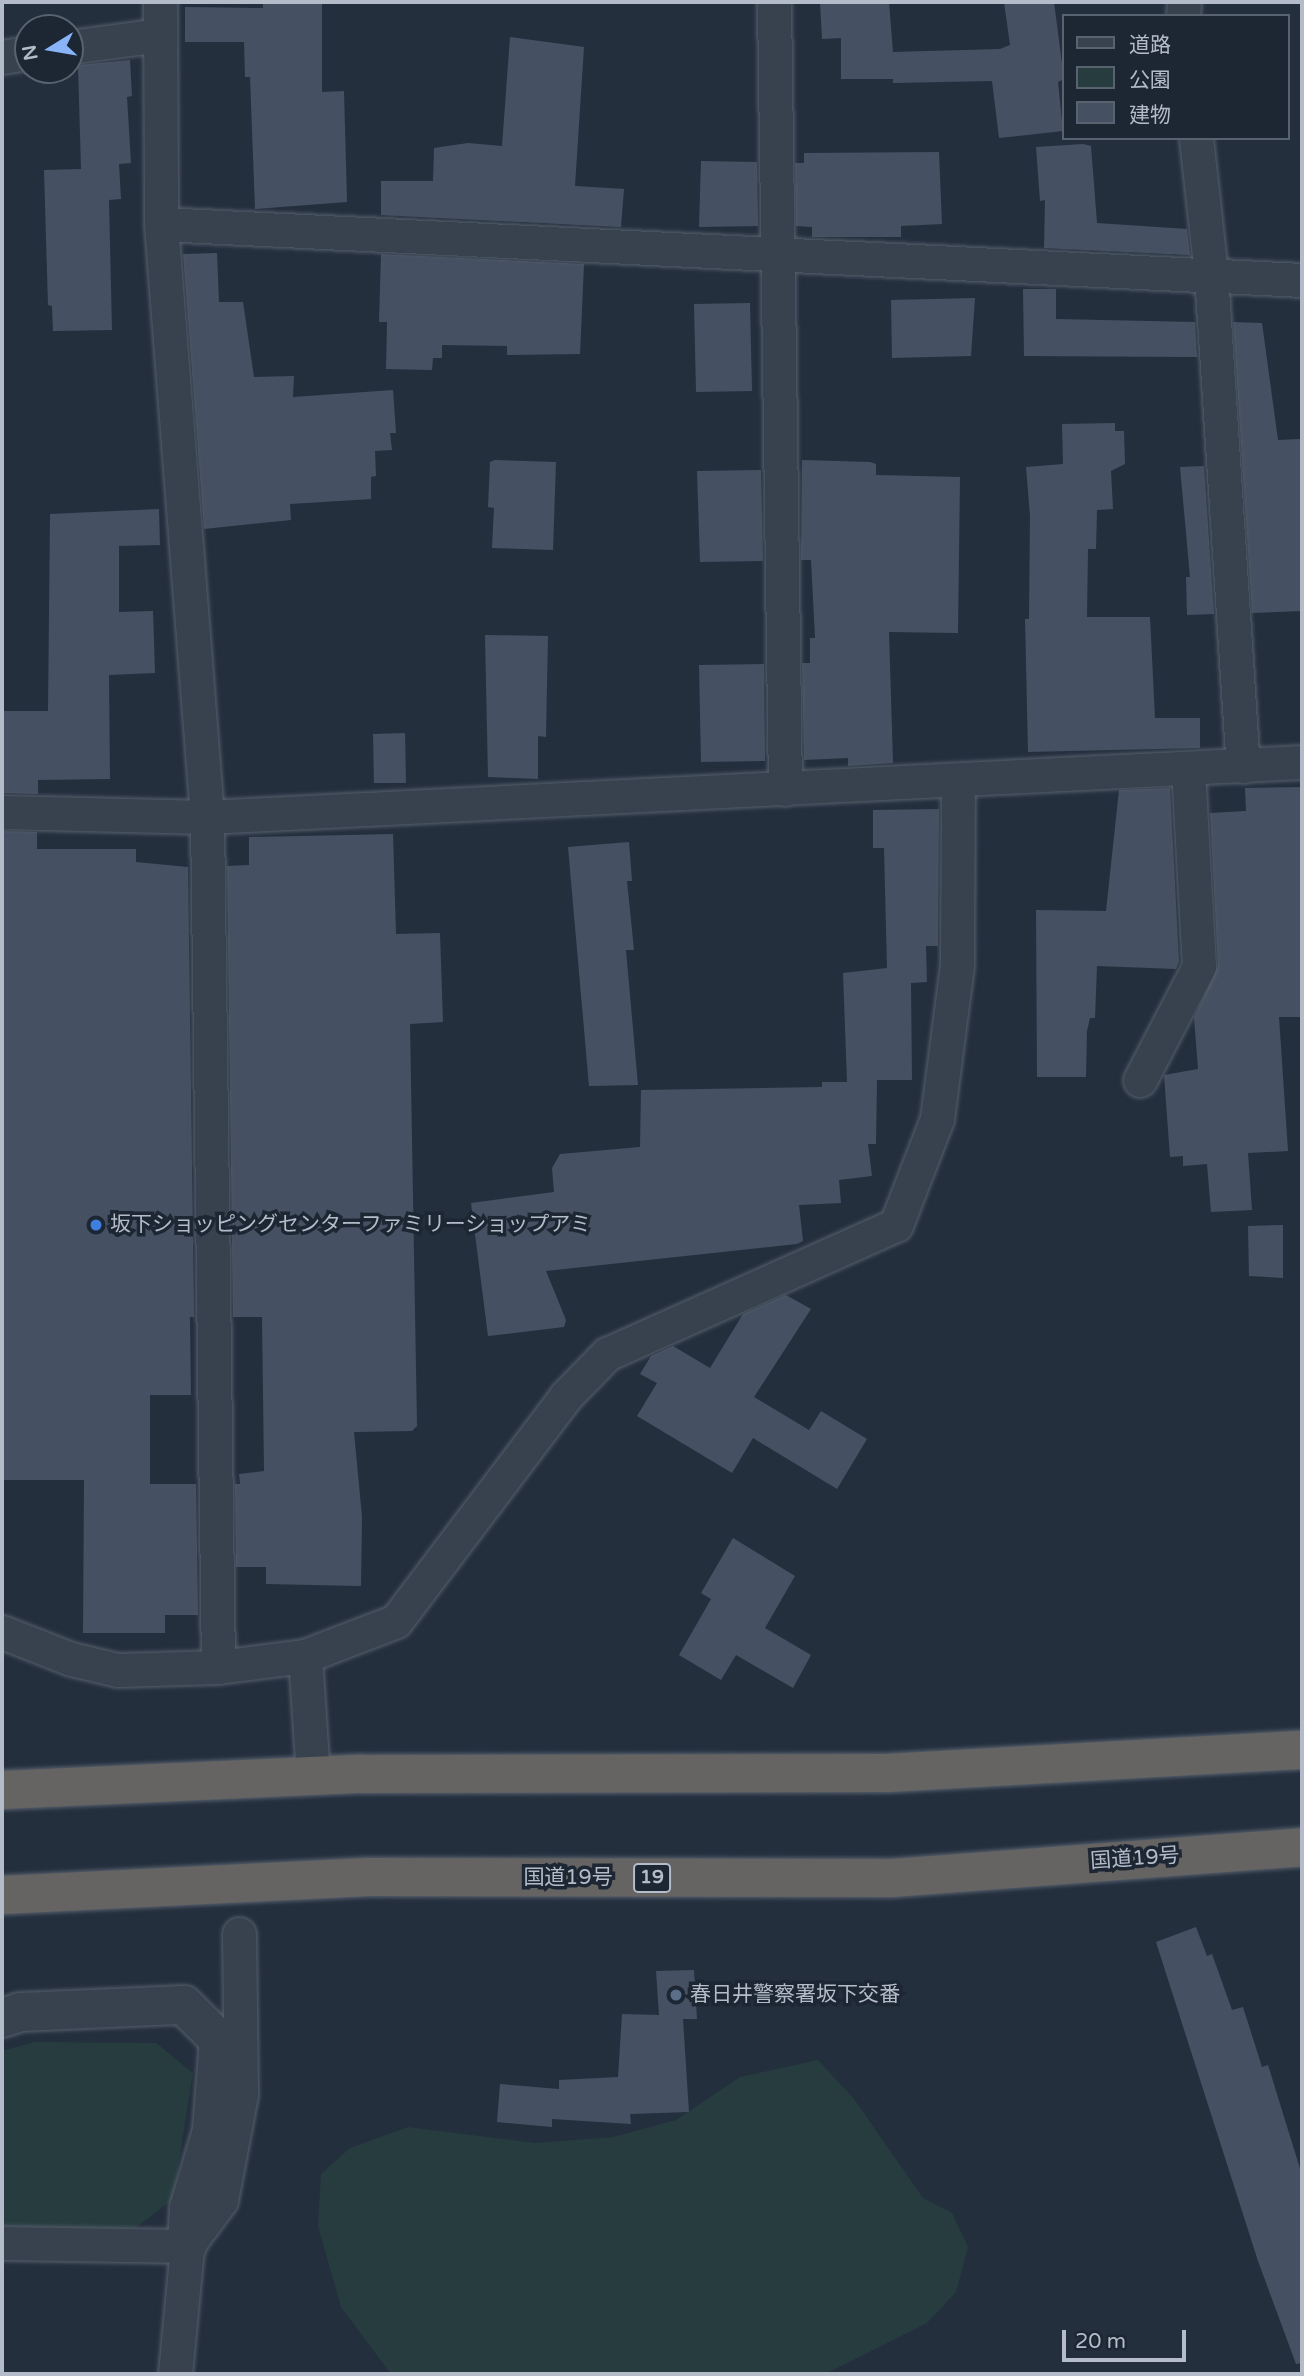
<!DOCTYPE html>
<meta charset="utf-8">
<style>
body{margin:0}
#map{position:relative;width:1304px;height:2376px;overflow:hidden;background:#242f3e;font-family:"Varela Round","Noto Sans JP",sans-serif}
div>[style]{position:absolute}
[style*='--x']{left:calc(var(--x)*1px);top:calc(var(--y)*1px);width:calc(var(--w)*1px);rotate:calc(var(--a)*1deg)}
.green>*{inset:0;background:#263c3f}
.building>*{inset:0;background:#455162}
.roads{filter:drop-shadow(0 0 2px #565f6c) drop-shadow(0 0 2px #565f6c)}
.minor>*{height:33px;margin:-16.5px;padding:0 16.5px;transform-origin:16.5px;border-radius:16.5px;background:#38414e}
.tertiary>*{height:38px;margin:-19px;padding:0 19px;transform-origin:19px;border-radius:19px;background:#38414e}
.trunk>*{height:38px;margin:-19px;padding:0 19px;transform-origin:19px;border-radius:19px;background:#656462}
.dots>*{width:19px;height:19px;translate:-50% -50%;box-sizing:border-box;border:4px solid #1d2633;border-radius:50%}
span{translate:-50% -50%;white-space:nowrap;text-align:center;line-height:1.15;-webkit-text-stroke:7px #1d2633;paint-order:stroke}
.shield-label span{padding:2px 5px;background:#1d2633;border:2px solid;border-radius:5px;-webkit-text-stroke-width:0}
.shield-label{font-size:19px;color:#b4bcc9;font-weight:700}
.poi-label{font-size:21px;color:#b4bcc9}
.left{translate:0 -50%;text-align:left}
.street-label{font-size:21px;color:#b4bcc9}
.frame{position:absolute;inset:0;border:4px solid #b4bcc9;pointer-events:none}
.legend{position:absolute;left:1062px;top:14px;width:228px;height:126px;box-sizing:border-box;background:#1d2633;border:2px solid #59626f;margin:0;padding:9px 12px;list-style:none;font-size:21px;color:#b4bcc9}
.legend li{display:flex;align-items:center;gap:14px;height:35px}
.legend b{width:35px;border:2px solid #59626f}
.north{position:absolute;left:14px;top:14px;width:70px;height:70px;box-sizing:border-box;background:#1d2633;border:2px solid #59626f;border-radius:50%;rotate:259deg;font-size:19px;font-weight:700;line-height:28px;text-align:center;color:#b4bcc9}
.north::after{content:'';display:block;margin:auto;width:24px;height:32px;background:#8ab4f8;clip-path:polygon(50% 0,100% 100%,50% 72%,0 100%)}
.scale{position:absolute;left:1062px;top:2330px;width:124px;height:32px;box-sizing:border-box;border:4px solid #b4bcc9;border-top:0;padding-left:9px;font-size:21px;line-height:24px;white-space:nowrap;color:#b4bcc9;-webkit-text-stroke:5px #1d2633;paint-order:stroke}
</style>
<div id="map">
<div class="green">
<div style="clip-path:polygon(35px 2042px,156px 2043px,193px 2073px,173px 2199px,134px 2229px,2px 2226px,2px 2051px)"></div>
<div style="clip-path:polygon(818px 2060px,854px 2099px,923px 2198px,952px 2213px,968px 2247px,956px 2292px,927px 2323px,825px 2374px,391px 2374px,341px 2307px,318px 2226px,321px 2174px,350px 2148px,408px 2127px,536px 2143px,613px 2137px,676px 2120px,740px 2077px)"></div>
</div>
<div class="building">
<div style="clip-path:polygon(263px 2px,322px 2px,322px 92px,344px 91px,347px 202px,255px 209px,250px 77px,245px 77px,244px 42px,185px 42px,185px 7px,263px 8px)"></div>
<div style="clip-path:polygon(820px 2px,889px 2px,893px 52px,1000px 49px,1010px 45px,1004px 2px,1054px 2px,1064px 79px,1058px 82px,1063px 131px,999px 138px,992px 81px,893px 83px,893px 79px,841px 79px,841px 38px,822px 39px)"></div>
<div style="clip-path:polygon(510px 37px,584px 47px,575px 186px,624px 189px,621px 227px,381px 215px,381px 181px,433px 181px,434px 148px,468px 143px,502px 146px)"></div>
<div style="clip-path:polygon(130px 60px,132px 96px,127px 97px,131px 163px,119px 164px,121px 199px,109px 200px,112px 330px,53px 331px,52px 306px,48px 305px,44px 170px,81px 169px,78px 65px)"></div>
<div style="clip-path:polygon(1083px 144px,1091px 146px,1097px 223px,1187px 229px,1190px 255px,1044px 248px,1045px 200px,1040px 201px,1036px 147px)"></div>
<div style="clip-path:polygon(939px 152px,942px 224px,901px 226px,901px 237px,812px 237px,812px 227px,796px 226px,795px 163px,804px 163px,804px 153px)"></div>
<div style="clip-path:polygon(701px 161px,757px 162px,758px 226px,699px 227px)"></div>
<div style="clip-path:polygon(217px 253px,219px 302px,243px 302px,254px 377px,294px 376px,293px 397px,393px 390px,396px 433px,390px 433px,392px 450px,375px 451px,376px 476px,371px 477px,371px 499px,290px 504px,291px 520px,204px 529px,183px 254px)"></div>
<div style="clip-path:polygon(381px 254px,584px 264px,580px 354px,507px 355px,507px 346px,442px 345px,442px 358px,433px 358px,432px 370px,386px 369px,387px 322px,379px 322px)"></div>
<div style="clip-path:polygon(1023px 289px,1056px 289px,1056px 319px,1195px 322px,1197px 357px,1024px 356px)"></div>
<div style="clip-path:polygon(975px 298px,971px 356px,892px 358px,891px 300px)"></div>
<div style="clip-path:polygon(750px 303px,752px 391px,696px 392px,694px 304px)"></div>
<div style="clip-path:polygon(1233px 322px,1262px 323px,1278px 440px,1300px 439px,1302px 611px,1252px 613px)"></div>
<div style="clip-path:polygon(1115px 423px,1115px 431px,1124px 431px,1125px 464px,1111px 471px,1113px 509px,1097px 510px,1096px 549px,1088px 549px,1087px 617px,1150px 617px,1155px 718px,1200px 718px,1200px 748px,1028px 752px,1025px 619px,1029px 619px,1030px 516px,1026px 467px,1063px 464px,1062px 424px)"></div>
<div style="clip-path:polygon(495px 460px,556px 462px,553px 550px,492px 548px,494px 508px,488px 507px,490px 462px)"></div>
<div style="clip-path:polygon(802px 460px,870px 462px,876px 464px,876px 475px,960px 477px,958px 633px,889px 632px,893px 763px,848px 766px,848px 758px,804px 760px,802px 663px,810px 663px,810px 638px,815px 638px,811px 560px,801px 560px)"></div>
<div style="clip-path:polygon(1204px 466px,1214px 614px,1187px 615px,1186px 577px,1190px 577px,1180px 467px)"></div>
<div style="clip-path:polygon(761px 470px,763px 561px,700px 562px,697px 471px)"></div>
<div style="clip-path:polygon(159px 509px,160px 545px,119px 546px,119px 612px,153px 611px,155px 673px,109px 675px,110px 779px,38px 780px,38px 794px,2px 793px,2px 711px,48px 711px,50px 514px)"></div>
<div style="clip-path:polygon(485px 635px,548px 636px,546px 737px,538px 736px,538px 779px,488px 777px)"></div>
<div style="clip-path:polygon(764px 664px,765px 761px,701px 762px,699px 665px)"></div>
<div style="clip-path:polygon(405px 733px,406px 783px,374px 783px,373px 734px)"></div>
<div style="clip-path:polygon(1302px 787px,1300px 1017px,1279px 1017px,1288px 1151px,1248px 1153px,1252px 1210px,1211px 1212px,1207px 1164px,1183px 1166px,1183px 1156px,1170px 1157px,1164px 1075px,1198px 1069px,1194px 1018px,1218px 966px,1210px 813px,1246px 811px,1245px 788px)"></div>
<div style="clip-path:polygon(1170px 788px,1179px 962px,1176px 969px,1097px 966px,1095px 1018px,1090px 1018px,1087px 1031px,1086px 1077px,1037px 1077px,1036px 910px,1106px 911px,1119px 790px)"></div>
<div style="clip-path:polygon(939px 809px,938px 946px,926px 946px,927px 982px,911px 983px,912px 1080px,877px 1080px,876px 1144px,868px 1144px,872px 1176px,839px 1180px,841px 1203px,799px 1205px,803px 1241px,797px 1244px,546px 1271px,566px 1320px,564px 1327px,488px 1336px,471px 1203px,554px 1192px,552px 1168px,560px 1154px,640px 1147px,641px 1090px,822px 1087px,822px 1082px,847px 1082px,843px 973px,887px 968px,884px 848px,873px 848px,873px 810px)"></div>
<div style="clip-path:polygon(2px 831px,37px 832px,37px 849px,136px 849px,136px 862px,188px 867px,194px 1317px,190px 1317px,191px 1395px,150px 1395px,150px 1484px,196px 1484px,198px 1615px,165px 1615px,165px 1633px,83px 1633px,84px 1480px,3px 1480px)"></div>
<div style="clip-path:polygon(393px 834px,396px 934px,440px 933px,443px 1022px,410px 1024px,417px 1426px,412px 1431px,354px 1432px,362px 1517px,361px 1586px,266px 1584px,266px 1567px,236px 1567px,235px 1484px,240px 1484px,239px 1474px,264px 1471px,262px 1317px,233px 1317px,227px 866px,249px 865px,249px 837px)"></div>
<div style="clip-path:polygon(629px 842px,632px 881px,627px 881px,634px 950px,626px 950px,638px 1085px,589px 1086px,568px 847px)"></div>
<div style="clip-path:polygon(1283px 1225px,1283px 1278px,1249px 1276px,1248px 1226px)"></div>
<div style="clip-path:polygon(786px 1295px,811px 1309px,754px 1397px,809px 1430px,821px 1411px,867px 1439px,837px 1489px,753px 1438px,732px 1473px,637px 1416px,657px 1383px,640px 1374px,651px 1356px,673px 1346px,710px 1368px,743px 1314px)"></div>
<div style="clip-path:polygon(733px 1538px,795px 1576px,765px 1628px,811px 1655px,793px 1688px,736px 1655px,721px 1680px,679px 1655px,711px 1599px,701px 1593px)"></div>
<div style="clip-path:polygon(1196px 1927px,1207px 1956px,1212px 1954px,1232px 2010px,1243px 2007px,1262px 2067px,1268px 2065px,1302px 2175px,1302px 2363px,1296px 2364px,1258px 2261px,1156px 1942px)"></div>
<div style="clip-path:polygon(694px 1970px,697px 2019px,683px 2019px,689px 2112px,630px 2114px,631px 2124px,552px 2119px,552px 2127px,497px 2122px,500px 2084px,559px 2089px,559px 2080px,618px 2077px,622px 2014px,659px 2015px,656px 1971px)"></div>
</div>
<div class="roads">
<div class="minor">
<div style="--x:160;--y:2;--w:222;--a:89.7"></div>
<div style="--x:161;--y:224;--w:595;--a:85.56"></div>
<div style="--x:207;--y:817;--w:850;--a:89.26"></div>
<div style="--x:774;--y:2;--w:787;--a:89.2"></div>
<div style="--x:1183;--y:16;--w:14;--a:-86"></div>
<div style="--x:70;--y:47;--w:91;--a:-7.6"></div>
<div style="--x:2;--y:57;--w:26;--a:-9"></div>
<div style="--x:1196;--y:138;--w:137;--a:83.7"></div>
<div style="--x:1211;--y:274;--w:493;--a:86.3"></div>
<div style="--x:161;--y:224;--w:1142;--a:2.81"></div>
<div style="--x:2;--y:812;--w:205;--a:1.4"></div>
<div style="--x:207;--y:817;--w:1096;--a:-2.88"></div>
<div style="--x:1140;--y:1080;--w:128;--a:-62.6"></div>
<div style="--x:1199;--y:966;--w:197;--a:-93.2"></div>
<div style="--x:2;--y:1632;--w:74;--a:21.4"></div>
<div style="--x:71;--y:1659;--w:48;--a:13.2"></div>
<div style="--x:118;--y:1670;--w:100;--a:-1.7"></div>
<div style="--x:218;--y:1667;--w:88;--a:-7.2"></div>
<div style="--x:305;--y:1656;--w:97;--a:-21"></div>
<div style="--x:396;--y:1621;--w:282;--a:-52.9"></div>
<div style="--x:566;--y:1396;--w:59;--a:-45.7"></div>
<div style="--x:607;--y:1354;--w:316;--a:-24.1"></div>
<div style="--x:896;--y:1225;--w:114;--a:-68.9"></div>
<div style="--x:937;--y:1119;--w:155;--a:-82.6"></div>
<div style="--x:957;--y:965;--w:185;--a:-89.7"></div>
<div style="--x:305;--y:1656;--w:120;--a:86.2"></div>
<div style="--x:2;--y:2243;--w:185;--a:0.9"></div>
<div style="--x:175;--y:2374;--w:129;--a:-84.6"></div>
<div style="--x:187;--y:2246;--w:57;--a:-53.5"></div>
<div style="--x:221;--y:2200;--w:108;--a:-79.3"></div>
<div style="--x:241;--y:2094;--w:160;--a:-90.7"></div>
</div>
<div class="tertiary">
<div style="--x:2;--y:2018;--w:20;--a:-18"></div>
<div style="--x:21;--y:2012;--w:163;--a:-2.5"></div>
<div style="--x:184;--y:2005;--w:49;--a:45"></div>
<div style="--x:219;--y:2040;--w:91;--a:94.4"></div>
<div style="--x:212;--y:2131;--w:80;--a:106.6"></div>
<div style="--x:189;--y:2208;--w:38;--a:93"></div>
</div>
<div class="trunk">
<div style="--x:2;--y:1790;--w:359;--a:-2.6"></div>
<div style="--x:361;--y:1774;--w:527;--a:-0.11"></div>
<div style="--x:888;--y:1773;--w:415;--a:-3.2"></div>
<div style="--x:2;--y:1895;--w:367;--a:-2.8"></div>
<div style="--x:369;--y:1877;--w:524;--a:0.11"></div>
<div style="--x:893;--y:1878;--w:410;--a:-4.3"></div>
</div>
</div>
<div class="dots">
<div style="left:96px;top:1225px;background:#3f7fe0"></div>
<div style="left:676px;top:1995px;background:#5c6f8a"></div>
</div>
<div class="shield-label">
<span style="left:652px;top:1878px">19</span>
</div>
<div class="poi-label">
<span class="left" style="left:110px;top:1225px">坂下ショッピングセンターファミリーショップアミ</span>
<span class="left" style="left:690px;top:1995px">春日井警察署坂下交番</span>
</div>
<div class="street-label">
<span style="left:1135px;top:1859px;rotate:-4deg">国道19号</span>
<span style="left:568px;top:1878px">国道19号</span>
</div>
<div class="frame"></div>
<ul class="legend">
<li><b style="height:9px;background:#38414e"></b>道路</li>
<li><b style="height:19px;background:#263c3f"></b>公園</li>
<li><b style="height:19px;background:#455162"></b>建物</li>
</ul>
<div class="north">N</div>
<div class="scale">20 m</div>
</div>
